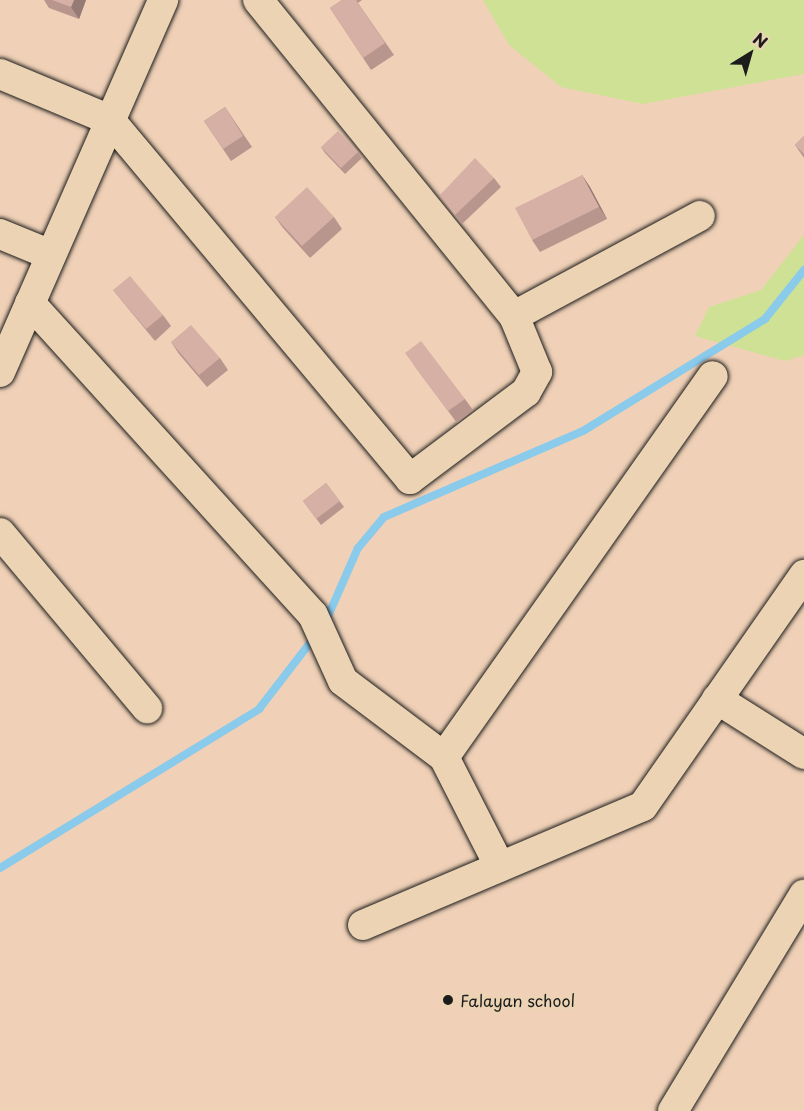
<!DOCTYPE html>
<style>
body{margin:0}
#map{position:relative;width:804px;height:1111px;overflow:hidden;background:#f0d1b7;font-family:"Playpen Sans",sans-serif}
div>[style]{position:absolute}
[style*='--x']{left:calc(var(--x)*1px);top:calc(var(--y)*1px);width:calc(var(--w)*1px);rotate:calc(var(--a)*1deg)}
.green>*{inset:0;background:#cee195}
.stream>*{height:8px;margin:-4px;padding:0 4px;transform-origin:4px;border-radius:4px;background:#8acaeb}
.roads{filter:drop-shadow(0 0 2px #1c1c1c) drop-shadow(0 0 2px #1c1c1c)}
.minor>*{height:30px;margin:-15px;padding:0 15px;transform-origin:15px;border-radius:15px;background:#ebd3b3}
.wall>*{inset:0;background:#b8968e}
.shaded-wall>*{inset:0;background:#967a74}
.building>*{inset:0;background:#d6afa5}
.dots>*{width:16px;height:16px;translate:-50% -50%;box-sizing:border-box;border:3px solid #ebd3b3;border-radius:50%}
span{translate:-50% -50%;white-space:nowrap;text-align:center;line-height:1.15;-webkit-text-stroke:5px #ebd3b3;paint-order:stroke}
.poi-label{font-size:16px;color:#1c1c1c}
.left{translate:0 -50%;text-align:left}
.north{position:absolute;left:720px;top:24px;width:60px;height:60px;-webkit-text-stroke:4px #ebd3b3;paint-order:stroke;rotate:37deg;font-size:16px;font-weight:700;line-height:24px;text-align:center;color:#1c1c1c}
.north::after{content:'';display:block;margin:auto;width:21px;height:27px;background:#1c1c1c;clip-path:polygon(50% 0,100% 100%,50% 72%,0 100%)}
</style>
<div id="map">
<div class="green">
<div style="clip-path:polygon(483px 0,804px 0,804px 74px,643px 104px,561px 87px,509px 45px)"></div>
<div style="clip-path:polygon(804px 235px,804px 355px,785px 361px,695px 336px,709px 307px,761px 290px)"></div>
</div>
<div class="stream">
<div style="--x:325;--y:623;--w:82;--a:-66.3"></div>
<div style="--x:358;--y:548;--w:40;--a:-50"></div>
<div style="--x:384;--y:517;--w:217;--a:-23.4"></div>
<div style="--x:583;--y:431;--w:214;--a:-31.6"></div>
<div style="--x:765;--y:319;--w:63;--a:-51.5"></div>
<div style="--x:0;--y:868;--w:304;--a:-31.5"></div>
<div style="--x:259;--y:709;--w:93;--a:-52.4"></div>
</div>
<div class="roads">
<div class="minor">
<div style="--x:258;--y:0;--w:407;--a:51"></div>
<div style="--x:0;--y:74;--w:119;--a:22.7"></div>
<div style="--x:110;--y:120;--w:468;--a:50.1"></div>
<div style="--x:410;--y:479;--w:145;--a:-36.9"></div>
<div style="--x:526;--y:392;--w:23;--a:-61"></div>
<div style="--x:537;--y:372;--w:61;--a:-112.3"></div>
<div style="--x:514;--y:316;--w:211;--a:-28.3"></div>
<div style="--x:0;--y:234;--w:55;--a:22.4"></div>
<div style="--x:30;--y:303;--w:421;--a:47.8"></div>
<div style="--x:313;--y:615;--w:72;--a:65.6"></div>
<div style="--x:343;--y:681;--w:126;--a:37"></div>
<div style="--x:444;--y:757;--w:123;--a:63"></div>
<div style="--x:0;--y:372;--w:406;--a:-66.3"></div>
<div style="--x:0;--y:533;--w:229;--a:50"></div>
<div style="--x:717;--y:699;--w:103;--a:32.3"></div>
<div style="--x:444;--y:757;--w:466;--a:-54.8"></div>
<div style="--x:363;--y:925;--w:304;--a:-23"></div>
<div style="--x:643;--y:806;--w:282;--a:-55.1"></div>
<div style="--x:673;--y:1111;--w:253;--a:-58.8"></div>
</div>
</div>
<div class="wall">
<div style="clip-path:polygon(44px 0,86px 0,79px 19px,49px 8px)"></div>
<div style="clip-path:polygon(342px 0,362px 0,358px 3px,394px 55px,371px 70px,330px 8px)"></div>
<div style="clip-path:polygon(225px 107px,252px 147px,231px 161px,204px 121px)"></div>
<div style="clip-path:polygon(804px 136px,804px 158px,795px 145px)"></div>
<div style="clip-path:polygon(321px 147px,358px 152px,362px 158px,345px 174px,325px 153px)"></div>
<div style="clip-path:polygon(582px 175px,590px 187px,607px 219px,540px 252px,532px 240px)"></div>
<div style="clip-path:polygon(494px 178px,501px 187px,462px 224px,440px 195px)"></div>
<div style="clip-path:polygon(275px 217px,334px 217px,342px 229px,310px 258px,283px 228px)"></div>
<div style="clip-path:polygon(113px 290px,163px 315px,171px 326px,155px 341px,122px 301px)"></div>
<div style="clip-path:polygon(171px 342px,220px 358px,228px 370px,207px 387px,179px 354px)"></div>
<div style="clip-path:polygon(413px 364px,465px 399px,473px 410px,457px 423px)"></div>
<div style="clip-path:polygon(326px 483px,344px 507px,321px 525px,303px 501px)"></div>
</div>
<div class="shaded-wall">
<div style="clip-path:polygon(74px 0,86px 0,79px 19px,71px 7px)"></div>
<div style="clip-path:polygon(582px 175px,590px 187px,607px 219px,599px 207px)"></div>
</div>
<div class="building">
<div style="clip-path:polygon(52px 0,74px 0,71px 7px)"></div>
<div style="clip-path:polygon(342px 0,356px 0,385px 43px,363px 58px,330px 8px)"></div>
<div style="clip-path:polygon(225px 107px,243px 136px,223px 149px,204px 121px)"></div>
<div style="clip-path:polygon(338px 131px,358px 152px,341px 168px,321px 147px)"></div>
<div style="clip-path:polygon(804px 136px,804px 154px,795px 145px)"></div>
<div style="clip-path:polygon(475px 158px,494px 178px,455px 215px,440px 195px)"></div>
<div style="clip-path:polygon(582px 175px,599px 207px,532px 240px,515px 208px)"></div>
<div style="clip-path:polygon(307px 187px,334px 217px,302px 246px,275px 217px)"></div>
<div style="clip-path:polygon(130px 276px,163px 315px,146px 329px,113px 290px)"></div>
<div style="clip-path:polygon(191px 325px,220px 358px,199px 375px,171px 342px)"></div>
<div style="clip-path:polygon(421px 341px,465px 399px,448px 411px,405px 353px)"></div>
<div style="clip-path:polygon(326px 483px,340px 501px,316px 519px,303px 501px)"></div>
</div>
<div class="dots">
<div style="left:448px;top:1000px;background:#1c1c1c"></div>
</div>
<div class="poi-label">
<span class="left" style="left:460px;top:1000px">Falayan school</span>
</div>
<div class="north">N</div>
</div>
